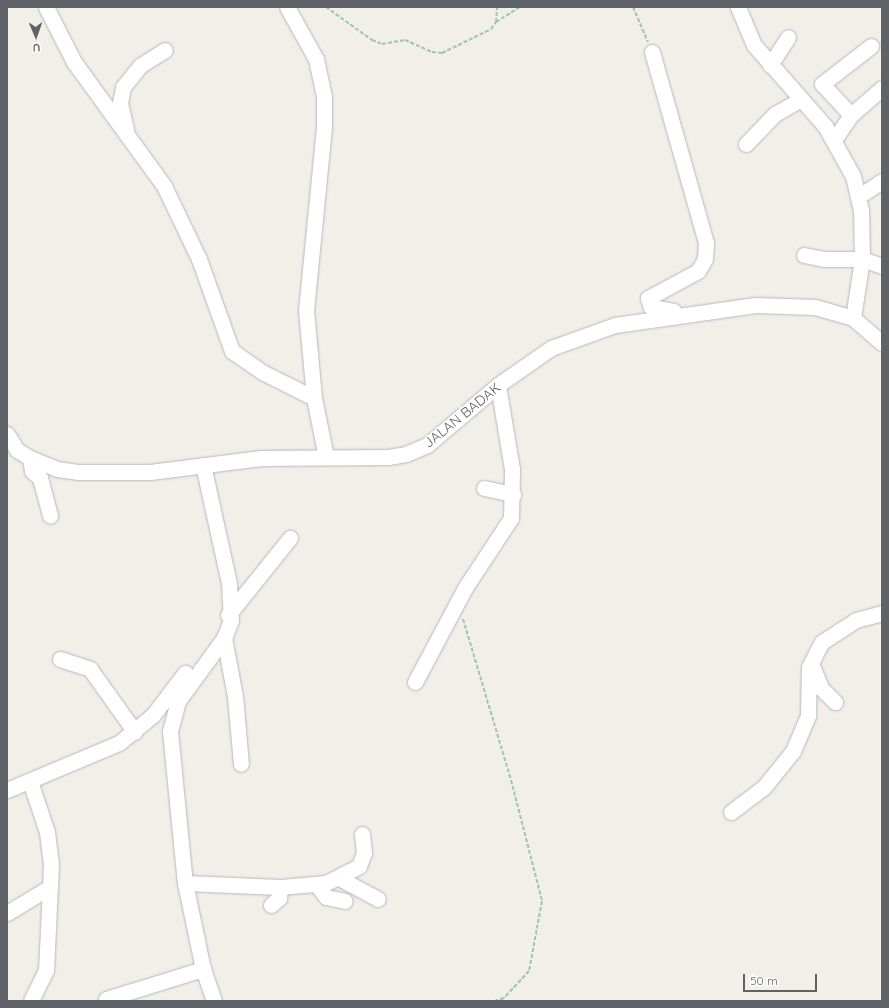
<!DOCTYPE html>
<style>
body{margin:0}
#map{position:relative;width:889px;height:1008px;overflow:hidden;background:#f1efe8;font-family:Quicksand,sans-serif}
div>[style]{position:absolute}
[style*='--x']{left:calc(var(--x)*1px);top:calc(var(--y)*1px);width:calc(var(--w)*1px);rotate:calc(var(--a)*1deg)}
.path>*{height:2px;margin-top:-1px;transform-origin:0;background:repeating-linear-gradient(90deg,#9cc7a9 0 4px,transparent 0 6px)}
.roads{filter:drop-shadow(0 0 1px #b5b8bc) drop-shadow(0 0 1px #b5b8bc)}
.minor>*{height:15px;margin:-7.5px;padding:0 7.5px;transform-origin:7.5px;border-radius:7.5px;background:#fff}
span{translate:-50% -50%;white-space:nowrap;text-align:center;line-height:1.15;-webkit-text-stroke:3px #fff;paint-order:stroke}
.street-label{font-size:14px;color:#5f6368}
.frame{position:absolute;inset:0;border:8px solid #5f6368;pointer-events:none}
.north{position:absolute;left:16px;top:16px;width:40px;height:40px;-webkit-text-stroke:3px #fff;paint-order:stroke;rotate:178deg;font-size:11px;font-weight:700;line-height:16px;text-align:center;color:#5f6368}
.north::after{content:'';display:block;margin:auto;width:14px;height:18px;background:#5f6368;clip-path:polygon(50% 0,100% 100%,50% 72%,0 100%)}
.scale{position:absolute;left:743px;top:974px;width:74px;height:18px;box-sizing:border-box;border:2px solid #5f6368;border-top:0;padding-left:5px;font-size:12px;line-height:14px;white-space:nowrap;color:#5f6368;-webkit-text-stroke:3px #fff;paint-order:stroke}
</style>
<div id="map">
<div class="path">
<div style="--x:326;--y:7;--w:57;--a:35.7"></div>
<div style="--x:372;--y:40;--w:11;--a:22"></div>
<div style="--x:382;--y:44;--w:23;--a:-10"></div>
<div style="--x:405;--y:40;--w:30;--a:24"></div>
<div style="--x:432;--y:52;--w:10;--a:6"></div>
<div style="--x:442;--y:53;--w:55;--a:-26.1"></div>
<div style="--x:491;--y:29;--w:9;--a:-54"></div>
<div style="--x:496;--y:22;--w:15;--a:-86"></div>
<div style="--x:633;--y:7;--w:38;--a:67"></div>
<div style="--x:496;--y:22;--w:28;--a:-32"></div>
<div style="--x:463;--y:619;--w:168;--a:73.4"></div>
<div style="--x:511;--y:780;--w:125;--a:75.6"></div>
<div style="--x:542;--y:901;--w:71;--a:100.5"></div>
<div style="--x:529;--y:971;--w:37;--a:133"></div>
<div style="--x:504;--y:998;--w:9;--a:162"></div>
</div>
<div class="roads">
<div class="minor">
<div style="--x:46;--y:7;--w:62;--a:63"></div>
<div style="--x:74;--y:62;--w:153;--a:54"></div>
<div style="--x:164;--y:186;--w:81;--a:64.4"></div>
<div style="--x:199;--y:259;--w:98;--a:70.3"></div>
<div style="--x:232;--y:351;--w:37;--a:35"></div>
<div style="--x:262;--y:372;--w:58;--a:26.6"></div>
<div style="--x:287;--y:7;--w:60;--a:60.9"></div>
<div style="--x:316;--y:59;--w:39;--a:78"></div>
<div style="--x:324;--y:97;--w:30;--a:90"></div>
<div style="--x:324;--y:127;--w:184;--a:95.6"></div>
<div style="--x:306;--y:310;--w:88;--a:84.8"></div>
<div style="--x:314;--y:398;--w:60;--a:78.5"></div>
<div style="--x:738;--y:7;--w:41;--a:67.2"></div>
<div style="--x:754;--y:45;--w:108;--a:48.8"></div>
<div style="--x:825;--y:126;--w:57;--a:60.8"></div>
<div style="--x:853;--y:176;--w:35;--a:77"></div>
<div style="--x:861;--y:210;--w:49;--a:88.8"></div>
<div style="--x:862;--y:259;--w:60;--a:98.7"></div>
<div style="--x:871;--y:46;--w:62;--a:142.2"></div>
<div style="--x:822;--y:84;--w:42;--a:46.9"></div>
<div style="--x:851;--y:115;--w:41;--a:-41.1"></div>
<div style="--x:652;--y:52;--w:198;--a:74.2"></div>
<div style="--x:706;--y:243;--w:16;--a:94"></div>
<div style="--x:705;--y:259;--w:14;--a:120"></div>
<div style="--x:698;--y:271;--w:57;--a:151.6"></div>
<div style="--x:648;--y:298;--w:9;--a:72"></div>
<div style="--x:651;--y:307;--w:23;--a:10"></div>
<div style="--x:770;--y:65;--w:33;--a:-57"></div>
<div style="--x:126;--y:129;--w:27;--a:-103"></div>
<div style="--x:120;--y:103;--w:16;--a:-79"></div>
<div style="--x:123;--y:87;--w:28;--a:-51"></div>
<div style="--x:141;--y:65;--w:28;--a:-32"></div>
<div style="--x:834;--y:140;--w:30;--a:-56"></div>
<div style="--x:746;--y:144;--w:42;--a:-46"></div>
<div style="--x:775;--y:114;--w:30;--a:-30"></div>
<div style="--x:859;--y:196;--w:27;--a:-33"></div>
<div style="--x:804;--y:255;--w:20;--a:11"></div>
<div style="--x:824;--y:259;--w:38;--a:0"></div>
<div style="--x:862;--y:259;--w:21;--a:19"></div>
<div style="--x:7;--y:434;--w:19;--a:58"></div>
<div style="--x:17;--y:450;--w:15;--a:32"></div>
<div style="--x:30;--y:458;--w:29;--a:22"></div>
<div style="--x:57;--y:469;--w:22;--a:8"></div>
<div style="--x:79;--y:472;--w:71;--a:0"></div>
<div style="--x:150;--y:472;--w:112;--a:-7.2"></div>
<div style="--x:261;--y:458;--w:127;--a:-0.5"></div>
<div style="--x:388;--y:457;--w:18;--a:-9"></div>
<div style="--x:406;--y:454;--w:23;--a:-23"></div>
<div style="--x:427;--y:445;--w:93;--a:-40.2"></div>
<div style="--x:498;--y:385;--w:65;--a:-34.9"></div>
<div style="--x:551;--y:348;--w:68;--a:-19.8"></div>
<div style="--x:615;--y:325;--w:142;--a:-8.1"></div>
<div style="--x:756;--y:305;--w:59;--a:1.9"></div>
<div style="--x:815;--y:307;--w:40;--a:16"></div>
<div style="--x:853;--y:318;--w:38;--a:41"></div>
<div style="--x:30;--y:458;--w:13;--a:81"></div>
<div style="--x:32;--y:471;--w:11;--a:41"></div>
<div style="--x:40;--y:478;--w:39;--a:75"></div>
<div style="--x:203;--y:465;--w:121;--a:77.6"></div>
<div style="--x:229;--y:583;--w:37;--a:87"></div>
<div style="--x:231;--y:620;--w:19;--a:111"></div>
<div style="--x:224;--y:638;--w:78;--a:126.1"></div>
<div style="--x:178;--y:701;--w:31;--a:105"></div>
<div style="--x:170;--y:731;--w:153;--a:84.4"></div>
<div style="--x:185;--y:883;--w:88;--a:78.2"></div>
<div style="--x:203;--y:969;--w:34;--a:71"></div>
<div style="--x:484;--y:488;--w:30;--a:12"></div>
<div style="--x:228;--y:615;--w:99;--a:-51.2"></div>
<div style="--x:224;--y:638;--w:59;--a:79.3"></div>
<div style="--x:235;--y:696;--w:68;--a:85"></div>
<div style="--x:60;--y:659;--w:32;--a:18"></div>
<div style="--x:90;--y:669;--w:77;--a:54.5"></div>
<div style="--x:813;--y:668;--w:22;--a:68"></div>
<div style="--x:821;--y:688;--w:20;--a:45"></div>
<div style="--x:415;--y:682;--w:106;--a:-62"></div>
<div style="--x:465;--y:588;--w:84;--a:-56.7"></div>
<div style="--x:511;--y:518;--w:49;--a:-88.8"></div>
<div style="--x:512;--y:469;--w:85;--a:-99.5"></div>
<div style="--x:30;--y:781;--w:54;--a:71.6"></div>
<div style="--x:47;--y:832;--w:33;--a:83"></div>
<div style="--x:51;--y:865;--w:105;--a:92.7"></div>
<div style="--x:46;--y:970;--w:34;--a:116"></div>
<div style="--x:7;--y:790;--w:121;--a:-22.8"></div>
<div style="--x:119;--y:743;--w:44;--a:-39.5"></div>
<div style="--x:153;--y:715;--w:53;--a:-52.7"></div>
<div style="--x:731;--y:812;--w:41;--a:-37.1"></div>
<div style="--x:764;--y:787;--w:46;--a:-51.1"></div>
<div style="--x:793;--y:751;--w:39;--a:-67"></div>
<div style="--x:808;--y:715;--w:48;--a:-88.8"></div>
<div style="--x:809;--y:667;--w:28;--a:-63"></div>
<div style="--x:822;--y:642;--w:40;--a:-32.9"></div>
<div style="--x:856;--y:620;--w:27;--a:-15"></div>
<div style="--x:339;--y:878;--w:44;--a:28.3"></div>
<div style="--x:185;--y:883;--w:95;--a:2.4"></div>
<div style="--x:280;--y:887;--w:46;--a:-5"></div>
<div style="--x:326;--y:883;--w:37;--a:-27"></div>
<div style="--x:359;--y:866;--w:14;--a:-69"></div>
<div style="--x:364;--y:853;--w:19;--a:-96"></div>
<div style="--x:317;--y:885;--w:15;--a:53"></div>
<div style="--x:326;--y:897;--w:19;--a:12"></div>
<div style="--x:271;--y:905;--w:11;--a:-41"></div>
<div style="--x:279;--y:898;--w:11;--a:-85"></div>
<div style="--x:7;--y:913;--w:50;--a:-31.2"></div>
<div style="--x:106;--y:999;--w:102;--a:-17.2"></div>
</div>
</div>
<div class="street-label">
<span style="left:462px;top:415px;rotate:-39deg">JALAN BADAK</span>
</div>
<div class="frame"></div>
<div class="north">U</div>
<div class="scale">50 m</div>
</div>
